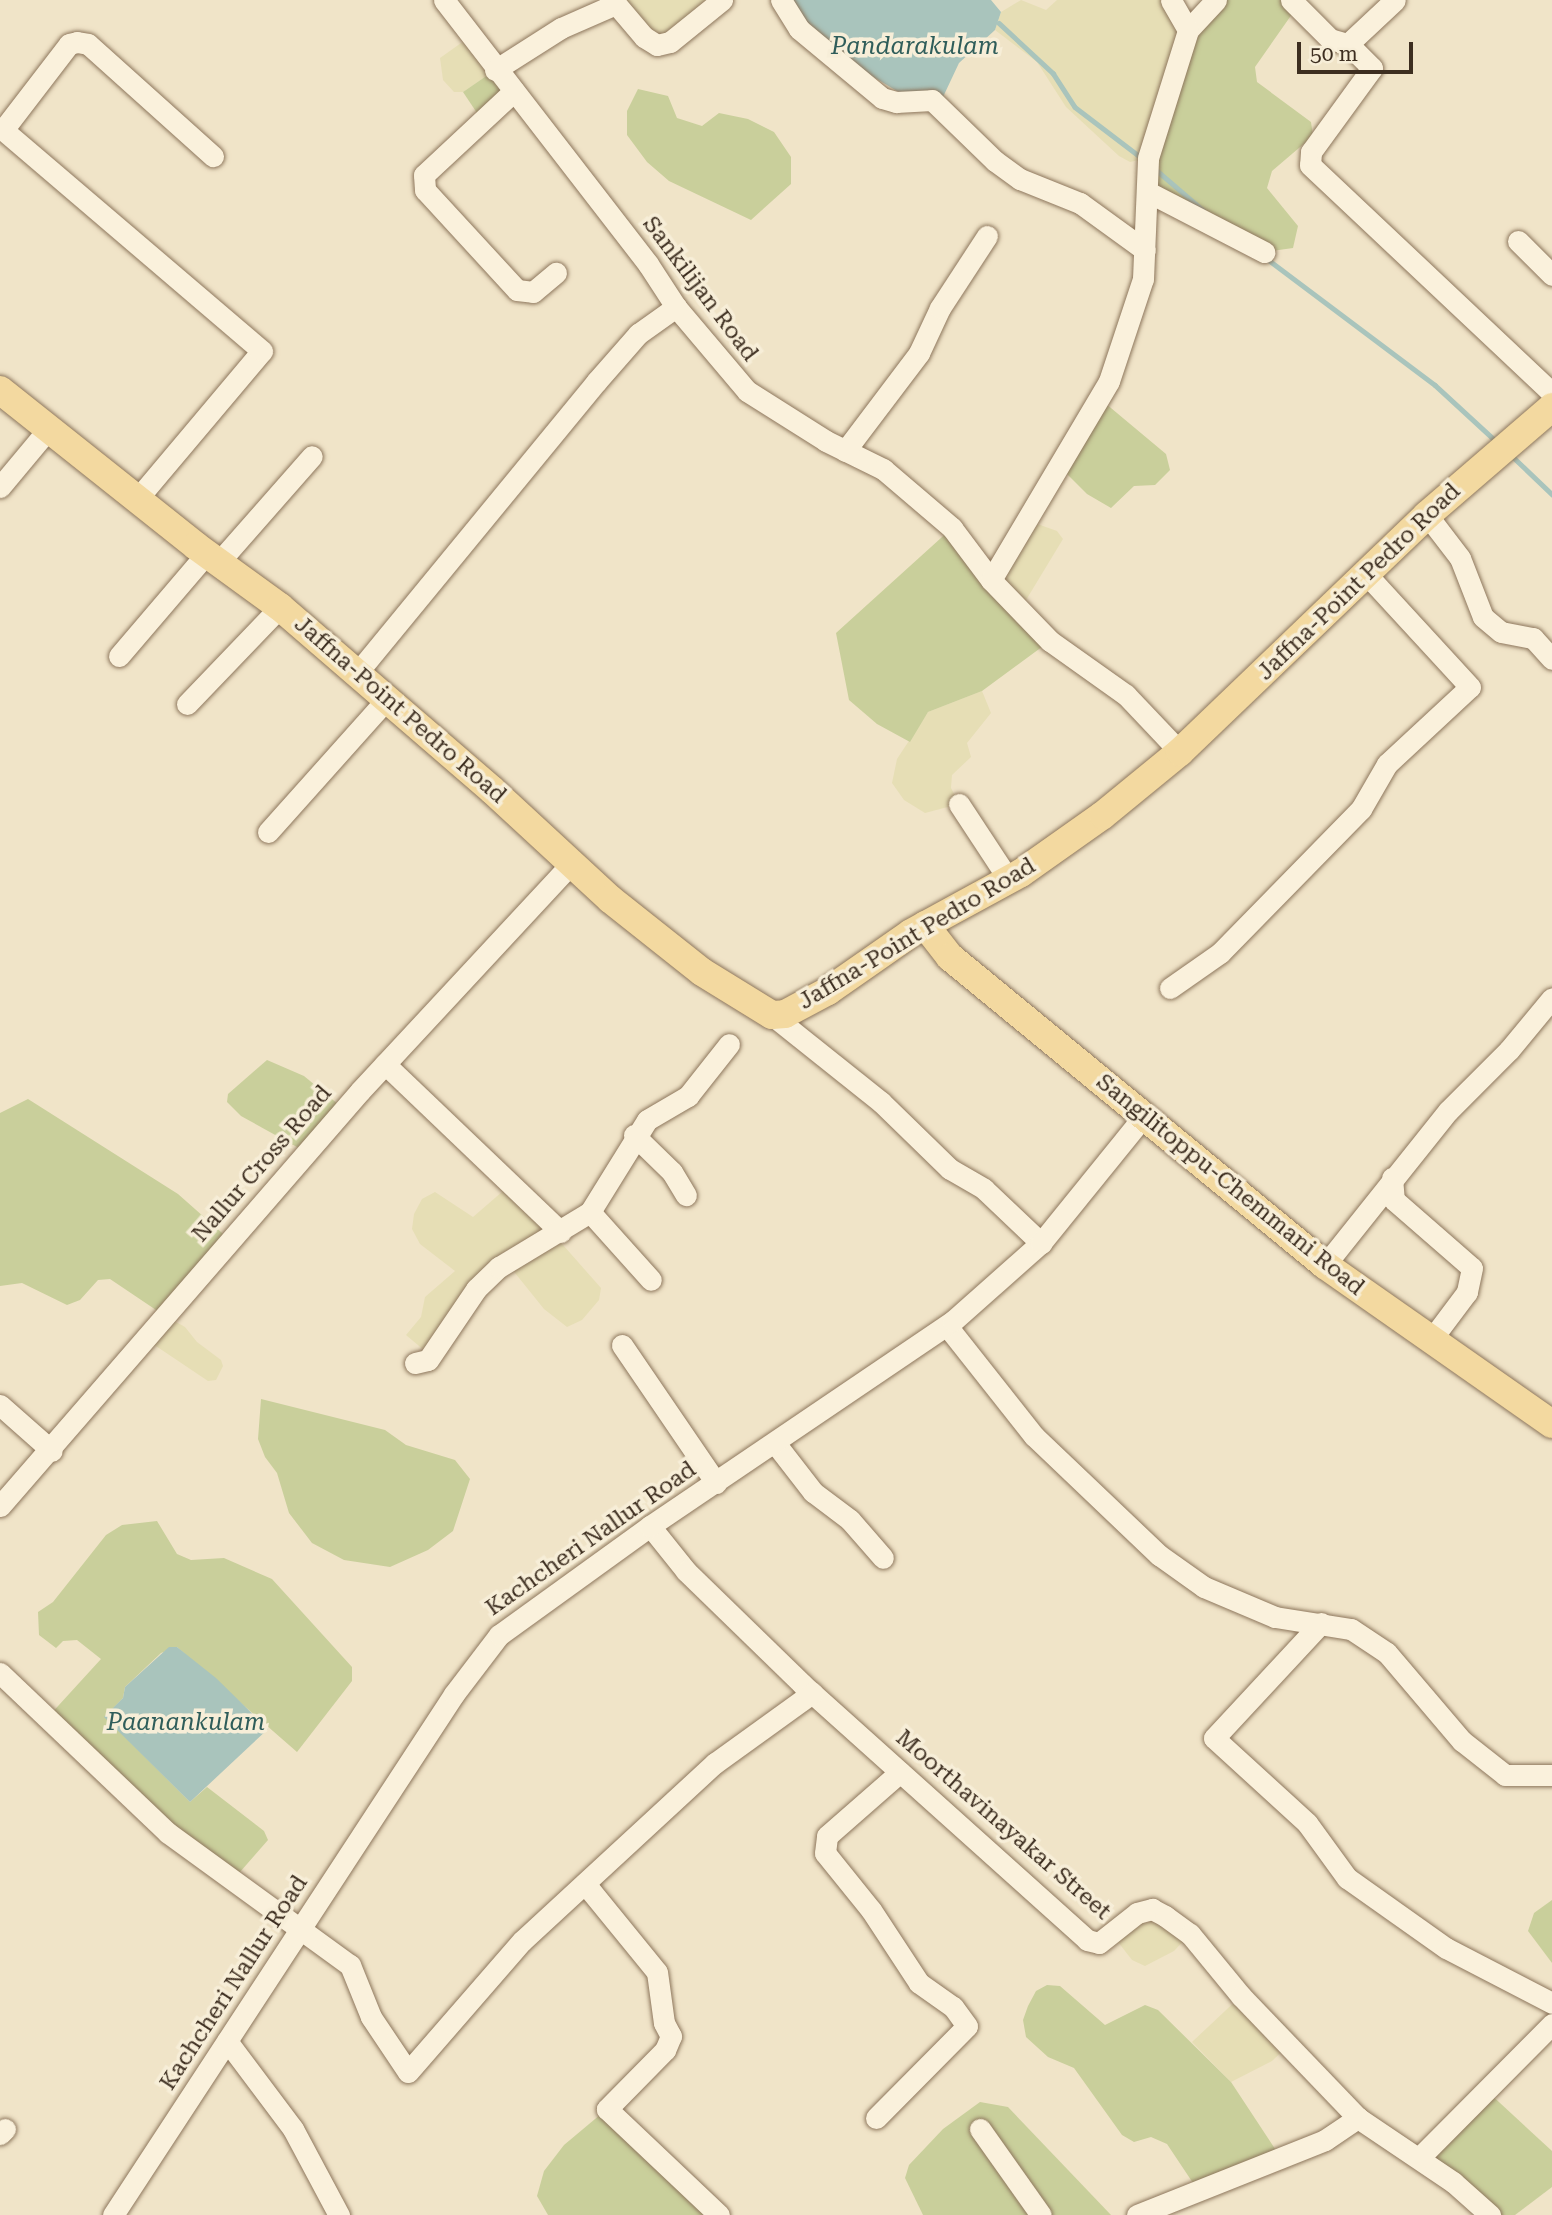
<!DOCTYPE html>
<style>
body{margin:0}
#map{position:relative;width:1552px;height:2215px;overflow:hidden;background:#f0e4c8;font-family:"Roboto Serif",serif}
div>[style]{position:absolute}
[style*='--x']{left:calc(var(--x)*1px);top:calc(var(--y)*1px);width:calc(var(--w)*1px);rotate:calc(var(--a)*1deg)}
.farmland>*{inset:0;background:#e6deb5}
.green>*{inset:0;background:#c9cf9b}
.water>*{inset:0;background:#a9c4bc}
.stream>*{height:4.5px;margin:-2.25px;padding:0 2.25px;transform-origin:2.25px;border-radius:2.25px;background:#a9c4bc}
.roads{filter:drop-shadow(0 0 2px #8d765c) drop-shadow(0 0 2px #8d765c)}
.minor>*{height:21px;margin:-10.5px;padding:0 10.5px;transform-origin:10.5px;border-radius:10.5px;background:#faf1dc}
.major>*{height:28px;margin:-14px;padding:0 14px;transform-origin:14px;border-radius:14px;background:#f3d9a0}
span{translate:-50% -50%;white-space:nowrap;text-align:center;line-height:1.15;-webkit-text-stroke:7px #f7eed8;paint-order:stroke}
.street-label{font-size:23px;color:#3d2e20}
.water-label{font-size:24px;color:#2f5d5a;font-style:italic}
.scale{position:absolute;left:1297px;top:42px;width:116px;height:32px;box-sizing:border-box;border:4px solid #3d2e20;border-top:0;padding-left:9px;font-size:21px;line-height:24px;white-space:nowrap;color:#3d2e20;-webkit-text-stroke:5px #f7eed8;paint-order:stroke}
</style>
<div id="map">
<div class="farmland">
<div style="clip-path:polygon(614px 0,714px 0,657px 45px)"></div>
<div style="clip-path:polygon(1021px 0,1046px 10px,1057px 0,1171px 0,1188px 30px,1148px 158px,1130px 162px,1119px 156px,1066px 107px,1037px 62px,995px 30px,1001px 12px)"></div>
<div style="clip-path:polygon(471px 36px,495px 70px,463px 92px,454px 92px,443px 80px,440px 58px)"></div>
<div style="clip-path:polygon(1029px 521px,1057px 531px,1063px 539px,1020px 610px,991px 580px)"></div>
<div style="clip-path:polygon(982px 691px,991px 713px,967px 743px,971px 757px,952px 775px,951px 788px,959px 804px,925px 813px,904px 800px,892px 783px,897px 759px,928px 712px)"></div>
<div style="clip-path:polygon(510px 1185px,601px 1288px,599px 1300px,582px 1320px,567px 1327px,544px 1309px,507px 1263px,425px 1351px,406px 1335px,421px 1317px,425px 1297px,455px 1271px,420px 1244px,412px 1229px,414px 1214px,422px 1199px,435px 1192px,473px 1217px)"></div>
<div style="clip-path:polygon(162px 1314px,185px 1327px,197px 1342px,221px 1360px,223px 1366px,216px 1380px,208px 1381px,144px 1338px)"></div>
<div style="clip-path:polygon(1137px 1913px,1190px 1934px,1174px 1951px,1145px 1966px,1132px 1960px,1111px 1933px)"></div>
<div style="clip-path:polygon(1241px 1996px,1289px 2045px,1272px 2061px,1231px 2082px,1192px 2042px)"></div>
</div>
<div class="green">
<div style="clip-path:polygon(1216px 0,1291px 0,1297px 7px,1255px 67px,1257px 82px,1311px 122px,1313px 136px,1272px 171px,1267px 188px,1298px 226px,1293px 248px,1264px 252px,1148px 192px,1188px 30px)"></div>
<div style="clip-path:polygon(495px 70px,514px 91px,481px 119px,463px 92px)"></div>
<div style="clip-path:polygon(638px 89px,668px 96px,677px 118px,702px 126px,719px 113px,748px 119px,774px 132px,791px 157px,791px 184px,751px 220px,669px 181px,647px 162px,627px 135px,627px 111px)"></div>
<div style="clip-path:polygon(1099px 398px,1166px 454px,1170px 470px,1155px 485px,1134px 486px,1111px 508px,1087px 494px,1060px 467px)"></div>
<div style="clip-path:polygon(952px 528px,1050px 641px,982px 691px,928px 712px,910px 742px,877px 724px,849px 700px,836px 633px)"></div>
<div style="clip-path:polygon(267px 1060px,304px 1076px,344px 1109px,306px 1152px,241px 1116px,227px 1102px,228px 1094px)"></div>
<div style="clip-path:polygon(28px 1099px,178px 1194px,230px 1240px,162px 1314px,110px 1279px,98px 1280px,80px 1300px,67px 1305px,22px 1283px,0 1286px,0 1113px)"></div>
<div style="clip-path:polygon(261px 1399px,385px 1430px,406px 1445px,455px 1460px,470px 1479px,453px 1531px,428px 1550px,390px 1567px,344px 1560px,312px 1543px,289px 1513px,277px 1473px,265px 1457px,258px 1439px)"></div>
<div style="clip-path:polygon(157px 1521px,177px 1554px,191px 1560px,224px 1558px,272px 1579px,352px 1667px,352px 1681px,297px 1752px,177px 1647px,161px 1653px,125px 1687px,123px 1698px,105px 1717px,190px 1802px,207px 1787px,264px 1831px,268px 1840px,233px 1880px,48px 1717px,101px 1659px,77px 1640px,63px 1641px,56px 1648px,39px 1635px,38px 1612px,53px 1602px,106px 1535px,122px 1525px)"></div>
<div style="clip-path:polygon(1552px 1900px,1552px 1963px,1528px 1931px,1534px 1913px)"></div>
<div style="clip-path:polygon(1047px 1985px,1060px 1986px,1105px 2025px,1145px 2005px,1158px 2010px,1231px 2082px,1281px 2158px,1197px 2189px,1167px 2144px,1151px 2137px,1134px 2142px,1122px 2135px,1074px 2068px,1048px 2057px,1026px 2037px,1023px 2020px,1028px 2006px,1036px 1991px)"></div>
<div style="clip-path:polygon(1487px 2091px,1552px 2151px,1552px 2187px,1515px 2215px,1490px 2215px,1419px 2158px)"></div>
<div style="clip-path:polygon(980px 2102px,1008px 2107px,1111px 2215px,923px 2215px,905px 2178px,909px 2165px,943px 2129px)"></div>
<div style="clip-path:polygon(607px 2109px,719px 2215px,548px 2215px,537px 2196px,544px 2171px,564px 2145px)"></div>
</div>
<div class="water">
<div style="clip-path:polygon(782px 0,991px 0,1001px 12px,995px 30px,959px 63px,935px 114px,862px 70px)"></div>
<div style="clip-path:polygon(169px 1647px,177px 1647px,216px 1678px,268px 1729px,190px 1802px,104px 1717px,123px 1698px,125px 1687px)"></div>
</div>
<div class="stream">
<div style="--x:999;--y:23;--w:74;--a:42.8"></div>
<div style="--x:1053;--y:73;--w:40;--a:57.1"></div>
<div style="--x:1075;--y:107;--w:84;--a:37.3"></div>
<div style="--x:1154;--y:168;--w:65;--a:40.6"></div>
<div style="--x:1266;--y:258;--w:211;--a:36.9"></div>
<div style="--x:1435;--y:385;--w:84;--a:42.6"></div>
<div style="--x:1511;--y:455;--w:57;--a:43.6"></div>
</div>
<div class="roads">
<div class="minor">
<div style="--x:444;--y:0;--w:334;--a:52.3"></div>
<div style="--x:648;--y:264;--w:51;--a:56.9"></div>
<div style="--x:676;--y:307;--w:110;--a:49.8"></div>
<div style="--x:747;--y:391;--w:93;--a:32.3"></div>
<div style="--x:826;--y:441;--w:64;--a:26.2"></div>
<div style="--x:883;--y:469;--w:91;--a:40.5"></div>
<div style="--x:952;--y:528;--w:65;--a:53.1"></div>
<div style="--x:991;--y:580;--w:85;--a:46"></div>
<div style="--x:1050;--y:641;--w:93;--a:35.4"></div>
<div style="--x:1126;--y:695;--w:79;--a:46.5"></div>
<div style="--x:781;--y:0;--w:34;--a:58"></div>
<div style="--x:799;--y:29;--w:108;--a:39.7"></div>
<div style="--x:882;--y:98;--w:15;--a:16"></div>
<div style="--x:896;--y:102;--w:36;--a:-3"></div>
<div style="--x:932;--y:100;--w:88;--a:44.1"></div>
<div style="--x:995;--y:161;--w:31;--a:36"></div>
<div style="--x:1020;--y:179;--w:65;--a:21.8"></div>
<div style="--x:1080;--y:203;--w:80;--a:35.9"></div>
<div style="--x:1291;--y:0;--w:55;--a:45"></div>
<div style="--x:1330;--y:39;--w:19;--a:16"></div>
<div style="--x:1348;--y:44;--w:64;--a:-43.1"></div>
<div style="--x:1188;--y:30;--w:41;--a:-47"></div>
<div style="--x:1348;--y:44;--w:34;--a:45"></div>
<div style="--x:1372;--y:68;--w:104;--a:126"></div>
<div style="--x:1311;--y:152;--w:13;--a:94"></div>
<div style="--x:1310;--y:165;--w:332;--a:43.3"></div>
<div style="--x:495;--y:70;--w:78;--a:-32.5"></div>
<div style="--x:561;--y:28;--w:60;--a:-23.6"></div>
<div style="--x:616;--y:4;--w:43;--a:49.7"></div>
<div style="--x:644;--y:37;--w:15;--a:32"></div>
<div style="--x:657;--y:45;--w:13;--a:-13"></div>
<div style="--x:670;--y:42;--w:67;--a:-38.9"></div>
<div style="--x:514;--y:91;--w:123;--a:137"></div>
<div style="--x:424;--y:175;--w:15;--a:86"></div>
<div style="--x:425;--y:190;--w:136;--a:47.4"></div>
<div style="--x:517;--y:290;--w:16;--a:7"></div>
<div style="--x:533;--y:292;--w:30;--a:-40"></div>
<div style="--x:1148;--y:192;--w:131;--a:27.3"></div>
<div style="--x:1518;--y:241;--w:48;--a:45"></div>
<div style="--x:845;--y:451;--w:123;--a:-52.9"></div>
<div style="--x:919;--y:353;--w:50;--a:-65"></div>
<div style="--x:940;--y:308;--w:86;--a:-56.9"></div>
<div style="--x:0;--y:487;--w:78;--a:-50.2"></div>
<div style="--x:138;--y:498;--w:192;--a:-49.9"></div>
<div style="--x:262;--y:351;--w:340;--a:-139.5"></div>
<div style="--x:3;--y:130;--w:108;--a:-52.5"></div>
<div style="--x:69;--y:44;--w:8;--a:-14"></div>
<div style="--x:77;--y:42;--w:11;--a:10"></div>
<div style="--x:88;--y:44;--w:168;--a:41.9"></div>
<div style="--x:1427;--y:515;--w:54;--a:52.5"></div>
<div style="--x:1460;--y:558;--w:63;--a:68.7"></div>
<div style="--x:1483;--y:617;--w:23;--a:40"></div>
<div style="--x:1501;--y:632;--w:33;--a:11"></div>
<div style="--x:1533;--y:638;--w:28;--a:48"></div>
<div style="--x:218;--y:563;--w:142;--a:-48.7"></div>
<div style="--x:991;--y:580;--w:231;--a:-59.3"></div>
<div style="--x:1109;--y:381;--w:108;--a:-71.6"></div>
<div style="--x:1143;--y:279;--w:121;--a:-87.6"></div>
<div style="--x:1148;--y:158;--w:134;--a:-72.6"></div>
<div style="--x:1188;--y:30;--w:34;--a:-120"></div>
<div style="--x:119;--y:656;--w:134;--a:-49.5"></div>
<div style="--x:357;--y:673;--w:377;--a:-50.6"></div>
<div style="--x:596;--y:382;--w:64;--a:-48.8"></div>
<div style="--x:638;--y:334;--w:47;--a:-35.4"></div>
<div style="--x:187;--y:704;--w:134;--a:-46.2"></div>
<div style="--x:959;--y:804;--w:91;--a:56.7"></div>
<div style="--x:268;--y:832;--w:178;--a:-48.2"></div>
<div style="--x:1170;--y:988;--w:61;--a:-35"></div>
<div style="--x:1220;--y:953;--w:202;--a:-45.6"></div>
<div style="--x:1361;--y:809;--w:52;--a:-60"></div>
<div style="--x:1387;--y:764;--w:113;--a:-42.9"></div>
<div style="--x:1470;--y:687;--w:154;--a:-132.6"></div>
<div style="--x:772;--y:1015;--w:139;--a:38.6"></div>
<div style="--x:881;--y:1102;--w:96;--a:44.2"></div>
<div style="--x:950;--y:1169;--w:39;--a:30"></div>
<div style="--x:984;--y:1189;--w:79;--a:43.5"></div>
<div style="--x:385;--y:1064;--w:243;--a:43.7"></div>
<div style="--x:634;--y:1135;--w:53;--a:44.2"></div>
<div style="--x:672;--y:1172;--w:27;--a:59"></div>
<div style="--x:1392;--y:1178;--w:22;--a:85"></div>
<div style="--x:1394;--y:1200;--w:103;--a:41.1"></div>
<div style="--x:1472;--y:1268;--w:25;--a:102"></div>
<div style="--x:1467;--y:1292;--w:60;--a:126.9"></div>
<div style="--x:590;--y:1212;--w:91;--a:48.1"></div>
<div style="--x:1325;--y:1265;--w:197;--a:-51.4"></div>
<div style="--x:1448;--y:1111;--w:86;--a:-45"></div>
<div style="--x:1509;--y:1050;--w:67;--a:-50.4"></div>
<div style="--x:947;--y:1326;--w:140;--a:51.7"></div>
<div style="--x:1034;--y:1436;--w:173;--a:43.6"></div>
<div style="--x:1159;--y:1555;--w:55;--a:35.4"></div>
<div style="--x:1204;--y:1587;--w:77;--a:22.9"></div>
<div style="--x:1275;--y:1617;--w:77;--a:9"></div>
<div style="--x:1351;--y:1629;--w:43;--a:33.7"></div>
<div style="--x:1387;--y:1653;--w:116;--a:49.6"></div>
<div style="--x:1462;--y:1741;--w:55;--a:38.3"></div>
<div style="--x:1505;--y:1775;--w:47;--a:0"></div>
<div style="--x:622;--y:1345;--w:167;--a:55.7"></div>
<div style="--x:415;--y:1363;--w:13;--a:-13"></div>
<div style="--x:428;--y:1360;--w:86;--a:-55.9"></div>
<div style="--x:476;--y:1289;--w:32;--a:-44"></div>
<div style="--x:499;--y:1267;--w:106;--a:-31.1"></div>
<div style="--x:590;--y:1212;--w:108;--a:-58.2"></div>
<div style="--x:647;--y:1120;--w:48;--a:-30.3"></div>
<div style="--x:688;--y:1096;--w:66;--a:-51.7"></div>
<div style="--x:0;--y:1405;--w:69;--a:41.5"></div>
<div style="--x:775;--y:1443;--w:62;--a:52.2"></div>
<div style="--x:813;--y:1492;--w:46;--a:37.1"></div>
<div style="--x:850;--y:1520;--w:50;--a:49"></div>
<div style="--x:0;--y:1506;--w:549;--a:-49.06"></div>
<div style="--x:360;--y:1091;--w:311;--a:-47.1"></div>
<div style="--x:650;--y:1526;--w:58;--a:51.3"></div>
<div style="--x:686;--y:1571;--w:162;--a:44.2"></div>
<div style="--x:802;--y:1684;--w:383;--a:41.9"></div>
<div style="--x:1087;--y:1940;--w:12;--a:14"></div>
<div style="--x:1099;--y:1943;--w:48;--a:-38.3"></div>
<div style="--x:1137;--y:1913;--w:16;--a:-15"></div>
<div style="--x:1152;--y:1909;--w:15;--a:28"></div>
<div style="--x:1165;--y:1916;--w:31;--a:36"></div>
<div style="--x:1190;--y:1934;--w:80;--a:50.6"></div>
<div style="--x:1241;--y:1996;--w:169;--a:46.2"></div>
<div style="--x:1358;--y:2118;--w:115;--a:34"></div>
<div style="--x:1453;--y:2182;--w:50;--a:41.7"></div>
<div style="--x:1321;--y:1623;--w:157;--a:132.9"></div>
<div style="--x:1214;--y:1738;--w:126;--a:42.4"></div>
<div style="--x:1307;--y:1823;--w:68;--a:54"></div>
<div style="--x:1347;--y:1878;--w:121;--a:35.3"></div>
<div style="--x:1446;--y:1948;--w:119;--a:27.4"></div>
<div style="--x:0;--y:1673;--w:232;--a:43.6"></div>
<div style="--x:168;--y:1833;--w:225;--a:36"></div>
<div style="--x:350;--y:1965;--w:56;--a:68"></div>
<div style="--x:371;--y:2017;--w:66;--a:56.1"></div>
<div style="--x:408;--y:2072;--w:174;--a:-49"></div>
<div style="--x:522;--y:1941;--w:263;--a:-42.7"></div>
<div style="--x:715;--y:1763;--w:120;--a:-35.8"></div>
<div style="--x:586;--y:1885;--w:112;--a:50.8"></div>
<div style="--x:657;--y:1972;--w:51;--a:82.2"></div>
<div style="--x:664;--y:2023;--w:15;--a:62"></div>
<div style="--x:671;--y:2036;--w:15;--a:113"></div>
<div style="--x:665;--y:2050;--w:83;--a:134.5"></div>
<div style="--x:607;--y:2109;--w:154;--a:43.4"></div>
<div style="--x:227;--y:2041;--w:110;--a:53.1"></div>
<div style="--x:293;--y:2129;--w:98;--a:61.9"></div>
<div style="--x:876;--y:2118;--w:129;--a:-45.3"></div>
<div style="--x:967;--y:2026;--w:24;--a:-126"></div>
<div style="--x:953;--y:2007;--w:42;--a:-144.8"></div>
<div style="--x:919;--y:1983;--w:87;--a:-123.3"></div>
<div style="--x:871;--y:1910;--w:73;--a:-128.9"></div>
<div style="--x:825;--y:1853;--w:17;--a:-83"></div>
<div style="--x:827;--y:1836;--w:97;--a:-41.2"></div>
<div style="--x:980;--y:2129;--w:105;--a:54.7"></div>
<div style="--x:0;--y:2134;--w:7;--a:-45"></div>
<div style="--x:1419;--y:2158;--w:189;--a:-45.2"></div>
<div style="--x:113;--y:2215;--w:623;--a:-56.79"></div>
<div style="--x:454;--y:1694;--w:74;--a:-52.7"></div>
<div style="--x:499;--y:1635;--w:186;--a:-35.8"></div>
<div style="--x:650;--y:1526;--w:366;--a:-34.1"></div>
<div style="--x:953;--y:1321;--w:118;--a:-41.6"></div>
<div style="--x:1041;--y:1243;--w:162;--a:-51"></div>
<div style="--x:1137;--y:2215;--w:202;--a:-21.7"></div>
<div style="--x:1325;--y:2140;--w:40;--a:-34"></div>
</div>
<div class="major">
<div style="--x:0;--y:390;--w:251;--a:38.5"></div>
<div style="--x:196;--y:546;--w:104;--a:36"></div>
<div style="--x:280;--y:607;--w:280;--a:40.8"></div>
<div style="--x:492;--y:790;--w:161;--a:42.7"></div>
<div style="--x:610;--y:899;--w:117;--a:38.4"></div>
<div style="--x:702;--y:972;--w:82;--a:31.6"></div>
<div style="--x:772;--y:1015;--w:13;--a:-4"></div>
<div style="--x:785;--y:1014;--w:49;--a:-28.1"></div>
<div style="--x:828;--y:991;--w:101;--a:-34.9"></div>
<div style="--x:911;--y:933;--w:125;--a:-28.6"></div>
<div style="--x:1021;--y:873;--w:100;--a:-35.3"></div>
<div style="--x:1103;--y:815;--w:99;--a:-39.3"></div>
<div style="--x:1180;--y:752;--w:342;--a:-43.8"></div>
<div style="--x:1427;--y:515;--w:165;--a:-40.8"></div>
<div style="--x:925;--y:925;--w:41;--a:52"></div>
<div style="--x:950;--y:957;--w:485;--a:39.4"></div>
<div style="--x:1325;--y:1265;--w:277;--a:35"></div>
</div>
</div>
<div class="street-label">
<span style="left:700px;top:289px;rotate:53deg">Sankilijan Road</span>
<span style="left:1359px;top:582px;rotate:-44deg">Jaffna-Point Pedro Road</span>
<span style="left:400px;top:710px;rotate:41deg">Jaffna-Point Pedro Road</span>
<span style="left:917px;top:934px;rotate:-31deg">Jaffna-Point Pedro Road</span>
<span style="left:262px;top:1164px;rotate:-49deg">Nallur Cross Road</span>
<span style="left:1230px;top:1185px;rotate:39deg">Sangilitoppu-Chemmani Road</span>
<span style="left:591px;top:1539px;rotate:-35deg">Kachcheri Nallur Road</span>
<span style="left:1003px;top:1825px;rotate:41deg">Moorthavinayakar Street</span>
<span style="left:234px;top:1983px;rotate:-57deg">Kachcheri Nallur Road</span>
</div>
<div class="water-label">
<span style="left:915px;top:47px">Pandarakulam</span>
<span style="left:186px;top:1723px">Paanankulam</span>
</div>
<div class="scale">50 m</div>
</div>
